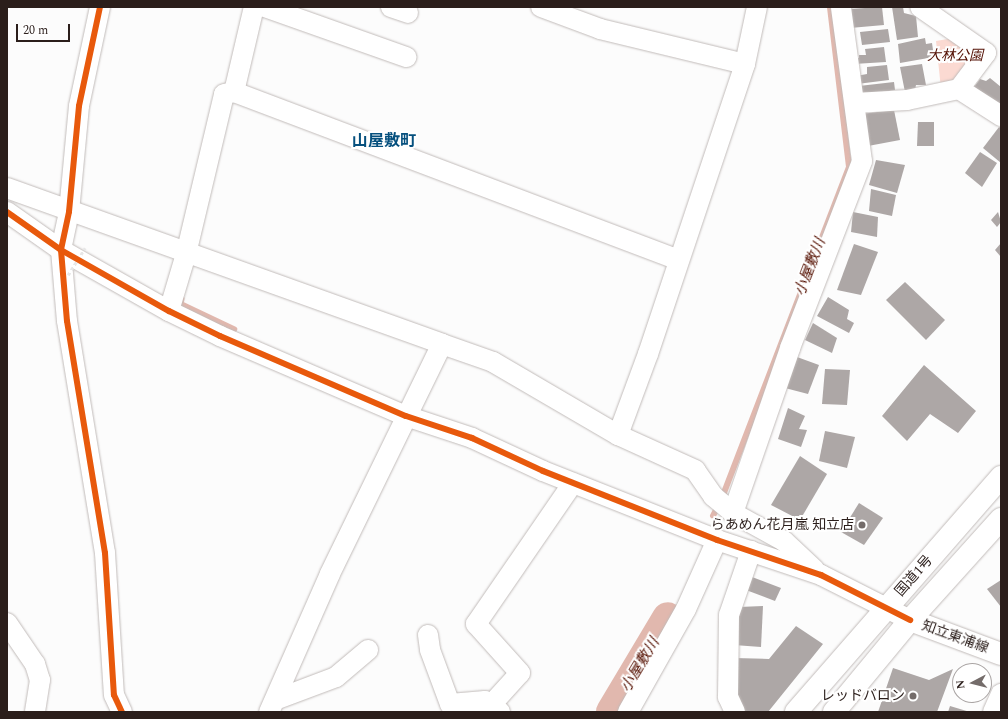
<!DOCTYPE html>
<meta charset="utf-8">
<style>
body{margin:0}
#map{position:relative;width:1008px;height:719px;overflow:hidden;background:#fcfcfc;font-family:Spectral,"Noto Sans JP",serif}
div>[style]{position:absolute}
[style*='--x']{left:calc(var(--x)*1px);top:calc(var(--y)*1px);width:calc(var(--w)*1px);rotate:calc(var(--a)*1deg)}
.green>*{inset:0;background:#fbdad2}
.stream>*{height:5.5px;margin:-2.75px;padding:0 2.75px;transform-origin:2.75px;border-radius:2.75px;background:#e1b8ae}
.river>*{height:32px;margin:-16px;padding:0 16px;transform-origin:16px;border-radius:16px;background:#e1b8ae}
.building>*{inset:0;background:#ada7a6}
.roads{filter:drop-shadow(0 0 1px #c1bbb9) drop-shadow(0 0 1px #c1bbb9)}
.minor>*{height:20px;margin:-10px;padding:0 10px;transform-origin:10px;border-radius:10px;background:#fff}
.major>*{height:22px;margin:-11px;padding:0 11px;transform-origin:11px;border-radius:11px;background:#fff}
.highway>*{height:22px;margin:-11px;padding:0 11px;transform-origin:11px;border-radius:11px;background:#fff}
.path-bridge>*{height:2.5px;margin-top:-1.25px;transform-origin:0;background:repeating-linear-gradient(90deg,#e7e7e7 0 3px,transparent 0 6px)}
.cycleway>*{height:6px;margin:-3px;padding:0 3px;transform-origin:3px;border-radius:3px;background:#e8590c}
.dots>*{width:11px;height:11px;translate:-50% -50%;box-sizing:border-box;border:2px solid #fff;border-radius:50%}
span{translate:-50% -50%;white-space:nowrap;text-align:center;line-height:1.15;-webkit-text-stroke:4px #fff;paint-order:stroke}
.park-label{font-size:14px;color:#510d00;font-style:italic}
.poi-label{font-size:14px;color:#2b1e1b}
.right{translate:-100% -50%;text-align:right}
.street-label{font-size:14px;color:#2b1e1b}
.water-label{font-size:15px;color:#561203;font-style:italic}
.quarter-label{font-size:16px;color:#06507e;font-weight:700}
.frame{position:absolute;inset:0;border:8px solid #2b1e1b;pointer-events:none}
.north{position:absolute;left:952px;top:663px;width:40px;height:40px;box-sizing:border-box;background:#fff;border:1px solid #aaa5a4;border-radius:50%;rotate:263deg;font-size:11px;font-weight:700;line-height:16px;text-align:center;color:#2b1e1b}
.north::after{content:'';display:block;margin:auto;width:14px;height:18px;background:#746c6a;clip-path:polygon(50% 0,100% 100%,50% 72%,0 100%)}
.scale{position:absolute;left:16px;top:24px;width:54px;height:18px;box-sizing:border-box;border:2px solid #2b1e1b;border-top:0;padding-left:5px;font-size:12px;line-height:14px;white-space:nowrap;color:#2b1e1b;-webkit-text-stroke:3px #fff;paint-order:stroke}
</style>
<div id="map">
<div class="green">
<div style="clip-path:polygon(959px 37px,980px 54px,954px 86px,941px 89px,936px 41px)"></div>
</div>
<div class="stream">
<div style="--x:182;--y:299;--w:5;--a:101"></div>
<div style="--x:181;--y:304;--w:59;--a:25.3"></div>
<div style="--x:722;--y:498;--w:355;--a:-69"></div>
<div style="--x:849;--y:167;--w:161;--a:-96.8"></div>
<div style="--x:713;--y:516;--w:11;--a:-63"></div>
</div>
<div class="river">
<div style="--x:612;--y:712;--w:109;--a:-59.2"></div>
</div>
<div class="building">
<div style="clip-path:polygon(882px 7px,884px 25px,850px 28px,848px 9px)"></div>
<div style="clip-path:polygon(892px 7px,903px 7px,904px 13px,916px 16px,918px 37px,897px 40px)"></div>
<div style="clip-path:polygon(888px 29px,890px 42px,862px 45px,860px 32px)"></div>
<div style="clip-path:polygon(925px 38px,926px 44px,932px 43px,934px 57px,900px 63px,898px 44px)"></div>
<div style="clip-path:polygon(884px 47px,886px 62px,854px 64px,853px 59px,859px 58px,859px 55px,866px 55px,865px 49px)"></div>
<div style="clip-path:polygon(922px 64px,926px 85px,916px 85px,915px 90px,905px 92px,900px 67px)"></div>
<div style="clip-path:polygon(887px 65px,889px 80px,857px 84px,856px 76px,867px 74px,867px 67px)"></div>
<div style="clip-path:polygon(990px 78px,1001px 87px,1001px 107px,974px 87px,980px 79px,986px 81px)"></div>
<div style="clip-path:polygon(894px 82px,895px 90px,861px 95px,859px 86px)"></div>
<div style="clip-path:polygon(894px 110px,900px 140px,868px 146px,861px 114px)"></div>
<div style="clip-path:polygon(918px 122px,934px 122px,934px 146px,917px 146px)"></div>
<div style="clip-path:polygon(999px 127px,1001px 128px,1001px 163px,983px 148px)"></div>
<div style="clip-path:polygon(980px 152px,997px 163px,982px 187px,965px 173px)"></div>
<div style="clip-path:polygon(876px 160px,905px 165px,897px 193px,869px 185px)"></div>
<div style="clip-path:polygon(871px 189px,896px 195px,892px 216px,869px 211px)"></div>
<div style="clip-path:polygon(853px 212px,878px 217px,877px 237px,851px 232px)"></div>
<div style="clip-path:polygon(998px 212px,1001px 222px,997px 227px,991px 220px)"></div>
<div style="clip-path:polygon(1001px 243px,1001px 257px,995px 250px)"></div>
<div style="clip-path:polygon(854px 244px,878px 252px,861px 295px,837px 290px)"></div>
<div style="clip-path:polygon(905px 282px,945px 320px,926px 340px,886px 300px)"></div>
<div style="clip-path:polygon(828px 297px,849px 310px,847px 319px,854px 323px,849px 333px,817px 316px)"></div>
<div style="clip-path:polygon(813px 323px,837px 338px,832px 353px,805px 340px)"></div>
<div style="clip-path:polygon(797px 357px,819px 365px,808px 394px,785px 388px)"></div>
<div style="clip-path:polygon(924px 365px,976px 411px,958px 433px,930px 414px,907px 441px,882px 416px)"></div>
<div style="clip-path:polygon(825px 369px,850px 370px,847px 405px,822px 404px)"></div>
<div style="clip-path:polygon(788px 408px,805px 416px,799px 429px,807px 430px,801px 447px,778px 439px)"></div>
<div style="clip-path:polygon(825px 431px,855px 437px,847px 468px,819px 461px)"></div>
<div style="clip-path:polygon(800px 456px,827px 474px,800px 520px,771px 505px)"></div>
<div style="clip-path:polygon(859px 503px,883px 518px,864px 545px,841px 532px)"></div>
<div style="clip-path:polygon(752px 577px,781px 588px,775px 601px,746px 590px)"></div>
<div style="clip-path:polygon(1001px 580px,1001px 607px,987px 589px)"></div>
<div style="clip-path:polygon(763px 606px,761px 647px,734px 645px,739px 607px)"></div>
<div style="clip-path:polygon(796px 626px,823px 644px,768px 712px,740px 712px,734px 658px,769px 659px)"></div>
<div style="clip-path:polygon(893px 668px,929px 680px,953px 669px,937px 712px,878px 712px)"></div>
<div style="clip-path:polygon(950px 706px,970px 712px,948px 712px)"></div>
</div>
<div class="roads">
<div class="minor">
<div style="--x:100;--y:7;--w:101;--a:102"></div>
<div style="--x:79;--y:106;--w:106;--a:95.4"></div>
<div style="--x:69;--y:212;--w:39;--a:102"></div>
<div style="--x:61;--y:250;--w:71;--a:85.2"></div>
<div style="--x:67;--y:321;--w:235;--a:80.7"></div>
<div style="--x:105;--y:553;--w:142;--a:86.4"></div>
<div style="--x:114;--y:695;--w:19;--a:65"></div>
<div style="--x:265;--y:7;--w:150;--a:19.5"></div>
<div style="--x:391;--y:7;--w:18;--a:19"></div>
<div style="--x:541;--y:7;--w:63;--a:20.4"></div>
<div style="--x:600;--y:29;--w:149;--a:13.6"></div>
<div style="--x:959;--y:89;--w:50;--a:32.7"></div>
<div style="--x:234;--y:92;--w:475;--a:20.7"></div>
<div style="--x:855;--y:103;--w:52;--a:-3.3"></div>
<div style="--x:907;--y:100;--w:53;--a:-11.9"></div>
<div style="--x:959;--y:89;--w:45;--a:-53.1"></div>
<div style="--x:986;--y:53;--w:80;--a:-145.1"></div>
<div style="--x:7;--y:188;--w:462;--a:19.7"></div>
<div style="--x:442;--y:344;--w:256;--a:116"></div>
<div style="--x:330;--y:574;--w:151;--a:113.8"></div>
<div style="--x:7;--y:212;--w:66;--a:35.1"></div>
<div style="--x:61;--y:250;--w:124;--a:29.5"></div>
<div style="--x:169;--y:311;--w:57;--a:26.1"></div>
<div style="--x:220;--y:336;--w:202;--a:23.3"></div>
<div style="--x:406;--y:416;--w:70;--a:18.4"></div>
<div style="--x:472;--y:438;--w:78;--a:24.9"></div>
<div style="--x:543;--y:471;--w:187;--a:21.6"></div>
<div style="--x:717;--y:540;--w:110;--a:18.6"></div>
<div style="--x:821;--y:575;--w:100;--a:26.8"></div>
<div style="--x:169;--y:311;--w:59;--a:-73.4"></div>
<div style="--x:186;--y:254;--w:164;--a:-76.6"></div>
<div style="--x:224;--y:94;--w:10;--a:-11"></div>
<div style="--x:234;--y:92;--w:87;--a:-76.8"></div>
<div style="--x:442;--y:344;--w:54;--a:19.4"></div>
<div style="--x:493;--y:362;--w:145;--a:30.3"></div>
<div style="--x:618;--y:435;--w:85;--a:24.4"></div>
<div style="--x:695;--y:470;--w:32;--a:55"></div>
<div style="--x:713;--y:496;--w:26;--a:40"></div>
<div style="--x:733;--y:513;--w:58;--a:28.8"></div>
<div style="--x:784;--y:541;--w:42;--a:43.1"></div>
<div style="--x:618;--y:435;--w:86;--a:-69.7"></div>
<div style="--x:648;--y:354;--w:306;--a:-71.5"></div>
<div style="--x:745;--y:64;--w:58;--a:-78.1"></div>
<div style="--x:733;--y:513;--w:175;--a:-70.9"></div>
<div style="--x:790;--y:348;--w:200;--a:-68.9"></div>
<div style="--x:862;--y:161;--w:155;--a:-97.8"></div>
<div style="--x:7;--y:623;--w:50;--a:55.7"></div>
<div style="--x:35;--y:664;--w:17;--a:73"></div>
<div style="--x:40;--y:680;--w:32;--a:99"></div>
<div style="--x:428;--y:635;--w:15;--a:82"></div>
<div style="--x:430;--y:650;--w:58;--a:69.7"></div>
<div style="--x:450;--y:704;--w:35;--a:-5"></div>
<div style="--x:485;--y:701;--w:7;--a:34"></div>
<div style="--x:275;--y:700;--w:65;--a:-20.7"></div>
<div style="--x:336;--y:677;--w:42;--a:-40.2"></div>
<div style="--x:500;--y:712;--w:11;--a:-142"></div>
<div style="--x:491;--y:705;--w:43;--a:-47.8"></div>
<div style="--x:520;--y:673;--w:66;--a:-131.9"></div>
<div style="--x:476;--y:624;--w:171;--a:-55.5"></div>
<div style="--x:628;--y:712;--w:118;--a:-60.6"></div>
<div style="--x:686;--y:609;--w:76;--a:-65.8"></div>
<div style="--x:735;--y:712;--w:17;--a:-115"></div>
<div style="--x:728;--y:697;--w:82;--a:-89.3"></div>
<div style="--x:729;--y:615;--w:68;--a:-71"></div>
<div style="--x:993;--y:712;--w:20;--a:-66"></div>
</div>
<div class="major">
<div style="--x:910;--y:620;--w:97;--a:20.5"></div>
</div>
<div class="highway">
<div style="--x:796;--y:712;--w:312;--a:-48.9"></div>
<div style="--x:834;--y:712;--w:119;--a:-50.4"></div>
<div style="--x:910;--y:620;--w:136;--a:-48"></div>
</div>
</div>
<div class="path-bridge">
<div style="--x:68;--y:275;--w:32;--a:-58"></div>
</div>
<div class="cycleway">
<div style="--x:100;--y:7;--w:101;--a:102"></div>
<div style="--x:79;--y:106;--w:106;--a:95.4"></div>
<div style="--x:69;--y:212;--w:39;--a:102"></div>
<div style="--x:61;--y:250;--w:71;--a:85.2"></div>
<div style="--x:67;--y:321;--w:235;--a:80.7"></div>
<div style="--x:105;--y:553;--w:142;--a:86.4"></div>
<div style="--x:114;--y:695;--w:19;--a:65"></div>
<div style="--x:7;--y:212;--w:66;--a:35.1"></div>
<div style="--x:61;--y:250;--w:124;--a:29.5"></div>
<div style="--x:169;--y:311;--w:57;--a:26.1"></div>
<div style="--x:220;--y:336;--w:202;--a:23.3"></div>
<div style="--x:406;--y:416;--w:70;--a:18.4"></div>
<div style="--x:472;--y:438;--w:78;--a:24.9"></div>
<div style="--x:543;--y:471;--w:187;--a:21.6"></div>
<div style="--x:717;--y:540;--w:110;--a:18.6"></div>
<div style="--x:821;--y:575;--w:100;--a:26.8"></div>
</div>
<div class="dots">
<div style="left:862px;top:525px;background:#746c6a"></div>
<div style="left:913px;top:696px;background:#746c6a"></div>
</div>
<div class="park-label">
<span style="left:955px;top:56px">大林公園</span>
</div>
<div class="poi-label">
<span class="right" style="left:854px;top:525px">らあめん花月嵐 知立店</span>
<span class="right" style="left:905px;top:696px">レッドバロン</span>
</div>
<div class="street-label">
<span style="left:914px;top:576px;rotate:-49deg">国道1号</span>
<span style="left:955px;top:637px;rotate:20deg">知立東浦線</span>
</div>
<div class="water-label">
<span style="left:810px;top:267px;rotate:-69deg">小屋敷川</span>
<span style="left:640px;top:665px;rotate:-59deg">小屋敷川</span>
</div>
<div class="quarter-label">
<span style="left:384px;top:141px">山屋敷町</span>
</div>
<div class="frame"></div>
<div class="north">N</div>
<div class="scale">20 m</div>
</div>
